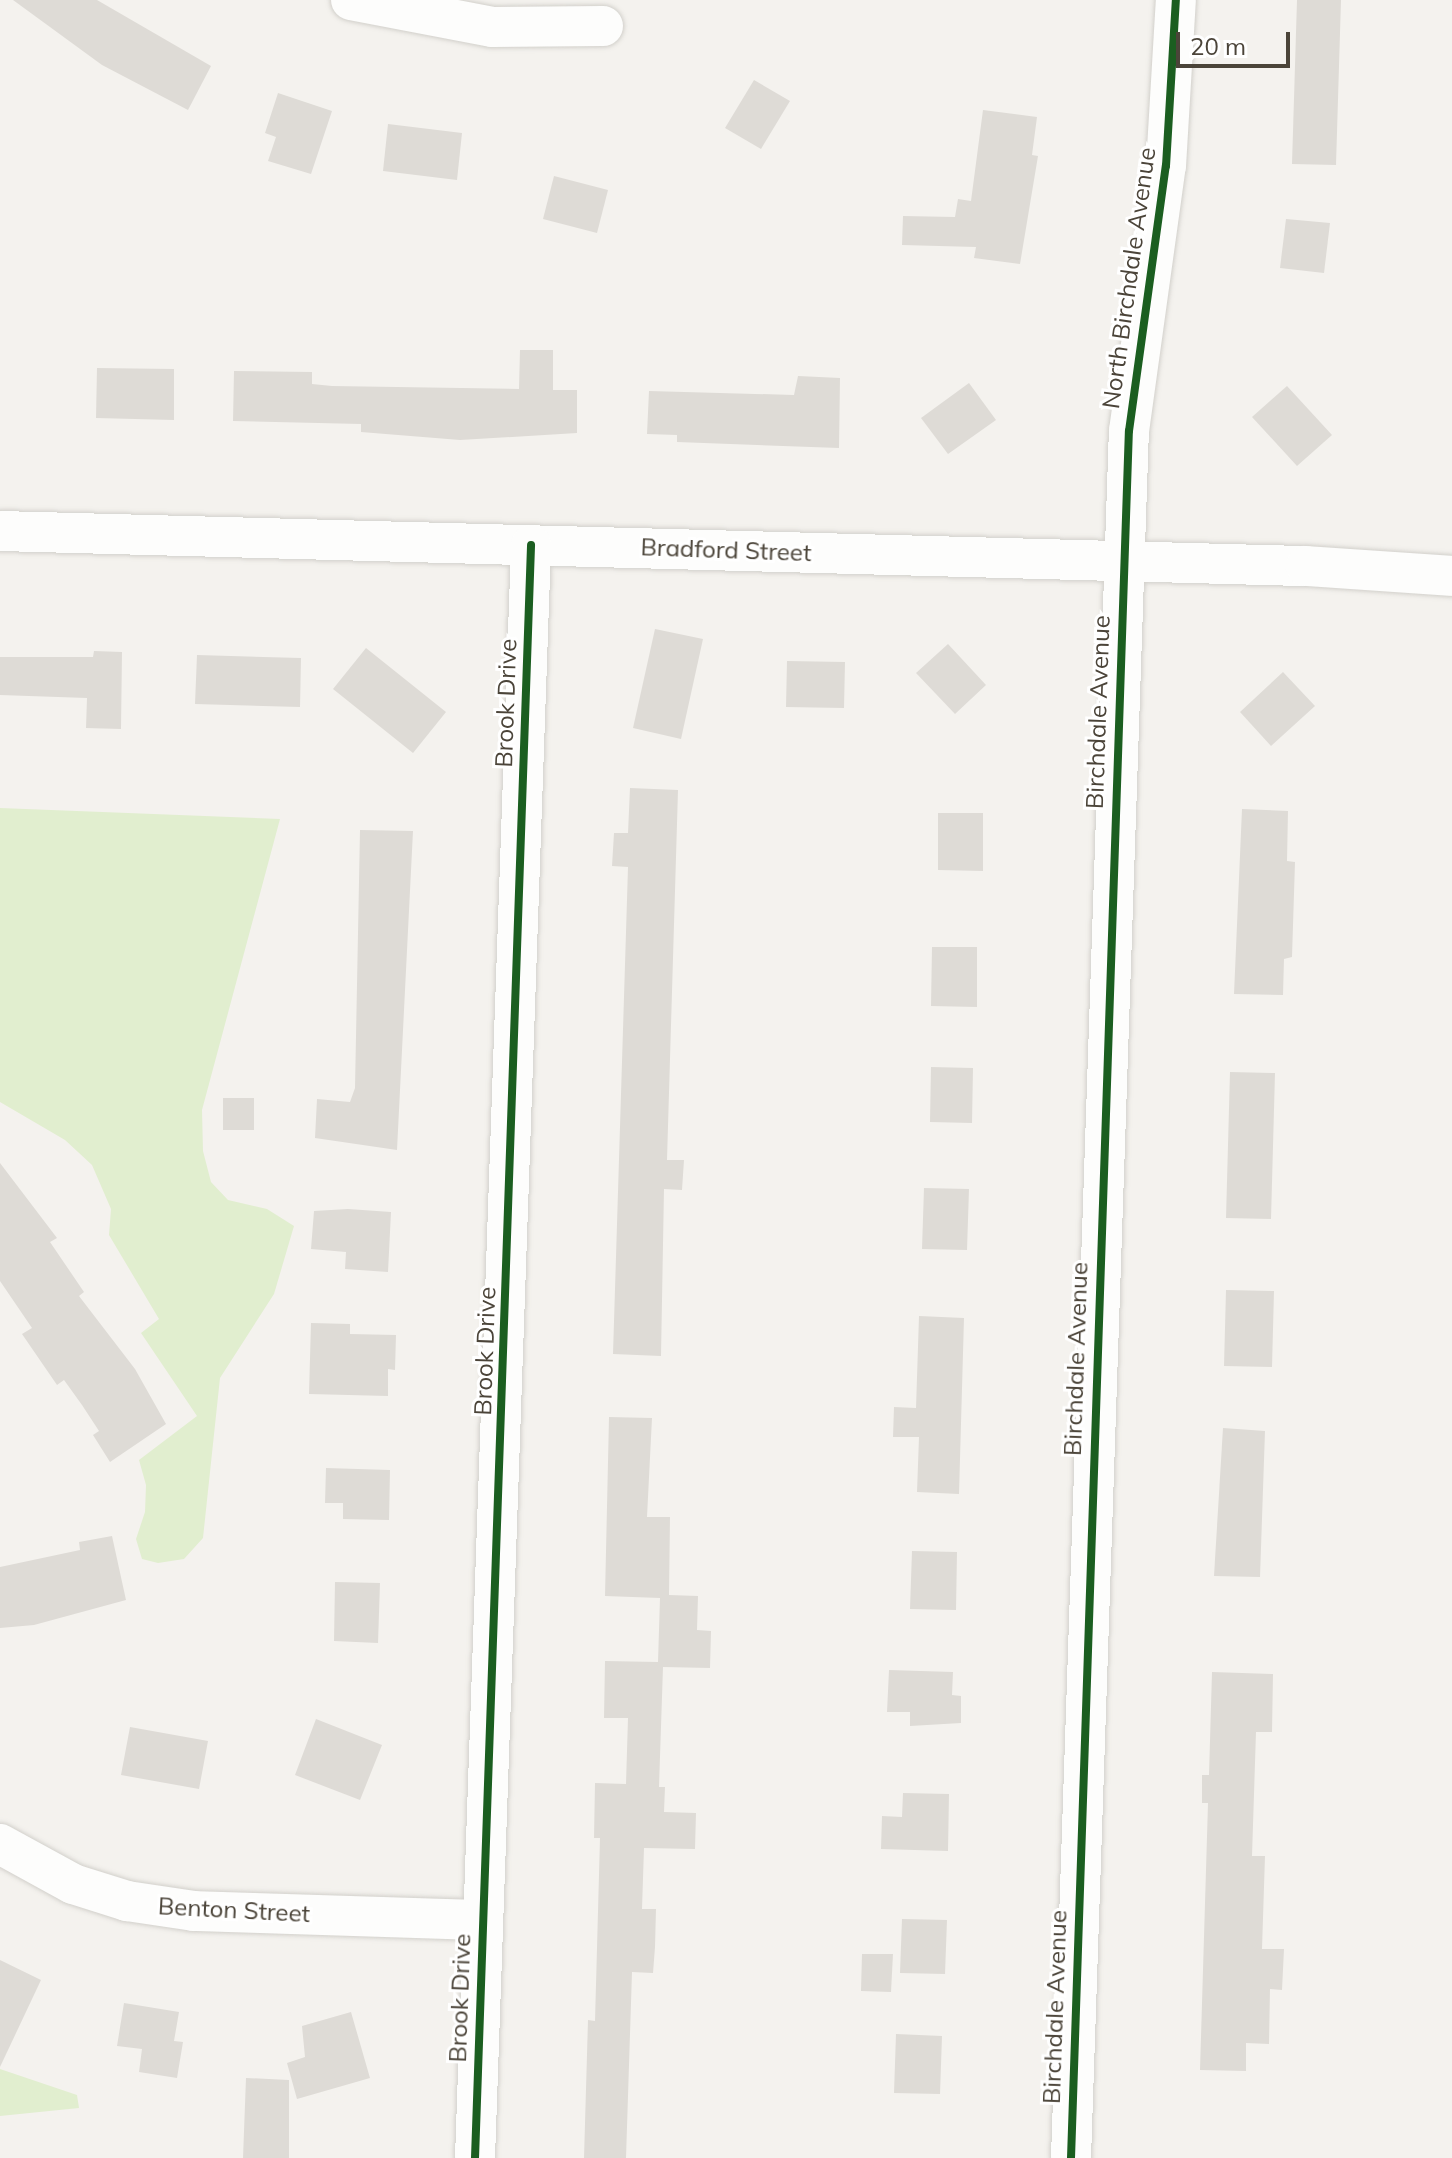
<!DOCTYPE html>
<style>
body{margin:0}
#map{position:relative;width:1452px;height:2158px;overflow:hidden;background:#f4f2ee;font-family:Mulish,sans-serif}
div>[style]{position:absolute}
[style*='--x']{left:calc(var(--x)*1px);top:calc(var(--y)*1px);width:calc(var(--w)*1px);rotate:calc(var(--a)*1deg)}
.green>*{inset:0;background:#e1eecf}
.building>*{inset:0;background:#dedbd6}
.roads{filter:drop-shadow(0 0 2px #d2d0cb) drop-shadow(0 0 2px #d2d0cb)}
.minor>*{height:40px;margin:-20px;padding:0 20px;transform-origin:20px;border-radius:20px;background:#fdfdfc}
.cycleway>*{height:8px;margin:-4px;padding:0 4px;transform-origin:4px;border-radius:4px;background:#1b5e20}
span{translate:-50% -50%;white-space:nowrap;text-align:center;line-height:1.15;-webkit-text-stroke:6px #fff;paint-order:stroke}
.street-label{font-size:24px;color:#4b4439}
.scale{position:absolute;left:1176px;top:32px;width:114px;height:36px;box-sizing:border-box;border:4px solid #4b4439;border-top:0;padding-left:10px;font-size:24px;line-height:28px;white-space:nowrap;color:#4b4439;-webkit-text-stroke:6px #fff;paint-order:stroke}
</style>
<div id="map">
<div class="green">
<div style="clip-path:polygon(0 808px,280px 819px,202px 1110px,203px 1151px,211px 1182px,228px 1200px,267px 1209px,294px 1226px,274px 1294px,220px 1378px,203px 1538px,184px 1559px,158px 1563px,142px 1559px,136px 1539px,145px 1512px,146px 1485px,139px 1460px,197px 1416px,141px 1333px,159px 1319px,109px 1235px,111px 1209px,92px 1165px,65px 1140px,0 1102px)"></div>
<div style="clip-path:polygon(0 2069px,77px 2095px,79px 2108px,0 2116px)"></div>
</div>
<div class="building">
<div style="clip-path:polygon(13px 0,97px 0,211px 66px,188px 110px,102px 65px)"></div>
<div style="clip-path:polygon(1297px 0,1341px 0,1336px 165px,1292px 164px)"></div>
<div style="clip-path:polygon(754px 80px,790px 101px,761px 149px,725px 128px)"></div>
<div style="clip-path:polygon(278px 93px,332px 111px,311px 174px,268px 161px,276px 137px,265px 133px)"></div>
<div style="clip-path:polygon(983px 110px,1037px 117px,1032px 155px,1038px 156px,1020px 264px,974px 258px,976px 247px,902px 245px,903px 216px,955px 217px,958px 199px,971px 201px)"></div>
<div style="clip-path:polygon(388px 124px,462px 133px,457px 180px,383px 171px)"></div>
<div style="clip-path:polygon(554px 176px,608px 190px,597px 233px,543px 219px)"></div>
<div style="clip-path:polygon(1286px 219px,1330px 223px,1324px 273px,1280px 268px)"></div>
<div style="clip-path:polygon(520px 350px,553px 350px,553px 390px,577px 390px,577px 433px,460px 440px,361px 432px,361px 424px,233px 421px,234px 371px,312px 372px,312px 384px,332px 386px,519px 389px)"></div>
<div style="clip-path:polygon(97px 368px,174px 369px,174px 420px,96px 418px)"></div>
<div style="clip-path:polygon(798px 376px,840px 378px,839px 448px,677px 442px,677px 435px,647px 434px,649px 391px,794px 395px)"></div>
<div style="clip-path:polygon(969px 383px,996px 420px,948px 454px,921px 418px)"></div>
<div style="clip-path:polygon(1287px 386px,1332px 435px,1297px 466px,1252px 417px)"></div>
<div style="clip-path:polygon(655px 629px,703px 639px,681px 739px,633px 728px)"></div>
<div style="clip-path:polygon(948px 644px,986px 685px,955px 714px,916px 673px)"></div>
<div style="clip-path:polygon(366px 648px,446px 712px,413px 753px,333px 689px)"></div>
<div style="clip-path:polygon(94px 651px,122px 652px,121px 729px,86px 728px,87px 698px,0 695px,0 657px,93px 657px)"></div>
<div style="clip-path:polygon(197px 655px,301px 658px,300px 707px,195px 704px)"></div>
<div style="clip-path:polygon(787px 661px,845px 662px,844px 708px,786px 707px)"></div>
<div style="clip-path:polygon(1283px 672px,1315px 706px,1271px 746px,1240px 712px)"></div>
<div style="clip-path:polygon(630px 788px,678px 790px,667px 1160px,684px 1160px,682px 1190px,664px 1189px,661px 1356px,613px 1354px,628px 867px,612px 866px,614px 833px,628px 833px)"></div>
<div style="clip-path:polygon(1242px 809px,1288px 811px,1287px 861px,1295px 862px,1292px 957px,1284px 959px,1283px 995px,1234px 994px)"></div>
<div style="clip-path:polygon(938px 813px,983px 813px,983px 871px,938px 870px)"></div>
<div style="clip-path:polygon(360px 830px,413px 831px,397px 1150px,315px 1138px,317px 1099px,350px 1102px,355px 1088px)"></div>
<div style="clip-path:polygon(932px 947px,977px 947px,977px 1007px,931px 1006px)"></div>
<div style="clip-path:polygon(931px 1067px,973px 1068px,972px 1123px,930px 1122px)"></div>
<div style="clip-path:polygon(1230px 1072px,1275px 1073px,1271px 1219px,1226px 1218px)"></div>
<div style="clip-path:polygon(223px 1098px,254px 1098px,254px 1130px,223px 1130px)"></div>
<div style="clip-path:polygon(0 1163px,57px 1238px,50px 1242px,84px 1292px,79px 1296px,135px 1369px,166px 1424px,110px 1462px,93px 1435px,99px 1431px,82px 1405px,64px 1380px,57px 1385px,22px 1334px,32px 1328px,0 1281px)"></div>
<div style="clip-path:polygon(924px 1188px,969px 1189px,967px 1250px,922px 1249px)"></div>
<div style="clip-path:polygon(348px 1209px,391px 1212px,388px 1272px,345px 1269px,346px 1252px,311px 1249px,314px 1211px)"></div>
<div style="clip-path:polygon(1226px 1290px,1274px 1291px,1272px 1367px,1224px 1366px)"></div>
<div style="clip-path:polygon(919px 1316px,964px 1318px,959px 1494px,917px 1492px,919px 1437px,893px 1437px,894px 1407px,916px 1408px)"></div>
<div style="clip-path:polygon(311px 1323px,350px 1324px,350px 1334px,396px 1335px,395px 1370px,388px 1369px,388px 1396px,309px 1394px)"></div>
<div style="clip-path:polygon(609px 1417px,652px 1418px,647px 1517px,670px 1517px,669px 1595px,698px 1596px,697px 1630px,711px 1631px,710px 1668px,663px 1667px,659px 1787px,665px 1787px,664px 1812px,696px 1813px,695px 1849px,644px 1848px,642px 1909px,656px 1909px,655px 1947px,653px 1973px,632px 1972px,626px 2158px,584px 2158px,588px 2020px,595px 2021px,600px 1838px,594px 1838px,595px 1783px,626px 1784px,628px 1718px,604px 1718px,605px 1661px,658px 1662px,660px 1598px,605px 1596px)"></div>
<div style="clip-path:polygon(1223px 1428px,1265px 1431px,1260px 1577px,1214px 1576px)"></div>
<div style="clip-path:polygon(326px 1468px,390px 1470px,389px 1520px,343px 1519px,343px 1503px,325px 1503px)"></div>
<div style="clip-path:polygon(112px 1536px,126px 1600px,34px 1625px,0 1628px,0 1567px,80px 1550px,79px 1542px)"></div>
<div style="clip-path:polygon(912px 1551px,957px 1552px,956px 1610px,910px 1609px)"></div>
<div style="clip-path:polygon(335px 1582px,380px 1583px,378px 1643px,334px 1641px)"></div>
<div style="clip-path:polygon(889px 1670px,953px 1672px,952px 1695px,961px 1696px,961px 1723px,910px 1726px,910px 1712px,887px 1712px)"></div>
<div style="clip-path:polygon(1212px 1672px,1273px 1674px,1272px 1732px,1256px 1732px,1252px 1856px,1265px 1856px,1262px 1949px,1284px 1949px,1282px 1990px,1270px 1989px,1269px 2044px,1246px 2043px,1246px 2071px,1200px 2070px,1208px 1803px,1202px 1803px,1202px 1775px,1209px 1775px)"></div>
<div style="clip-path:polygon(316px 1719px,382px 1745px,360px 1800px,295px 1775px)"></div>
<div style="clip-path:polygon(130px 1727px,208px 1741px,199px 1789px,121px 1775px)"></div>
<div style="clip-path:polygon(903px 1793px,949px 1794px,948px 1851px,881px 1849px,882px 1816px,902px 1817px)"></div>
<div style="clip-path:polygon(902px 1919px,947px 1920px,945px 1974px,900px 1973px)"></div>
<div style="clip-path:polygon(862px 1954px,893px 1954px,891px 1992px,861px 1991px)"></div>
<div style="clip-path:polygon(0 1960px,41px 1980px,0 2067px)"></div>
<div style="clip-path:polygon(124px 2003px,179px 2012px,174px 2041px,183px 2042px,177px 2078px,139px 2072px,142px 2049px,117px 2046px)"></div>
<div style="clip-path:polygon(351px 2012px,370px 2078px,297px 2099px,287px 2063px,305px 2057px,302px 2026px)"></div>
<div style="clip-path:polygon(896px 2034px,942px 2036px,940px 2094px,894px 2093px)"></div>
<div style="clip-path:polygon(246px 2078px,289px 2080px,289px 2158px,243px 2158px)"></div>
</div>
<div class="roads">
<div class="minor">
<div style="--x:351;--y:0;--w:144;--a:10.8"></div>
<div style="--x:492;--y:27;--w:111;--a:-0.5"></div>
<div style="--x:0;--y:531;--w:1306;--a:1.54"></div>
<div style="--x:1306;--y:566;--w:146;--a:3.9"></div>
<div style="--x:0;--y:1844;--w:83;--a:28.7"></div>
<div style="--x:73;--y:1884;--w:57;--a:17.5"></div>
<div style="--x:127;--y:1901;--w:68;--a:8.5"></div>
<div style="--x:194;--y:1911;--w:288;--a:1.8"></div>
<div style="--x:475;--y:2158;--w:1614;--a:-88.01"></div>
<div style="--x:1071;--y:2158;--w:1728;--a:-88.08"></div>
<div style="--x:1129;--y:431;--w:268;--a:-82.1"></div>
<div style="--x:1166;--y:166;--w:166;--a:-86.6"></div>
</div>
</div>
<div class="cycleway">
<div style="--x:475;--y:2158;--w:1614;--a:-88.01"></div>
<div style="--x:1071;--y:2158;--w:1728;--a:-88.08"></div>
<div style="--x:1129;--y:431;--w:268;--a:-82.1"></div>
<div style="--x:1166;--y:166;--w:166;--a:-86.6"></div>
</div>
<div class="street-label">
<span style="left:1129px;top:278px;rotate:-82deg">North Birchdale Avenue</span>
<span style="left:726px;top:550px;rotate:2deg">Bradford Street</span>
<span style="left:506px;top:703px;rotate:-88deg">Brook Drive</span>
<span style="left:1098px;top:712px;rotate:-88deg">Birchdale Avenue</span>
<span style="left:485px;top:1351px;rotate:-88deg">Brook Drive</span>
<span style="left:1076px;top:1359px;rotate:-88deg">Birchdale Avenue</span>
<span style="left:234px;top:1910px;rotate:3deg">Benton Street</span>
<span style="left:460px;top:1998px;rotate:-88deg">Brook Drive</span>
<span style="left:1055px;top:2007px;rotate:-88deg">Birchdale Avenue</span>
</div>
<div class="scale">20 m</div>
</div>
